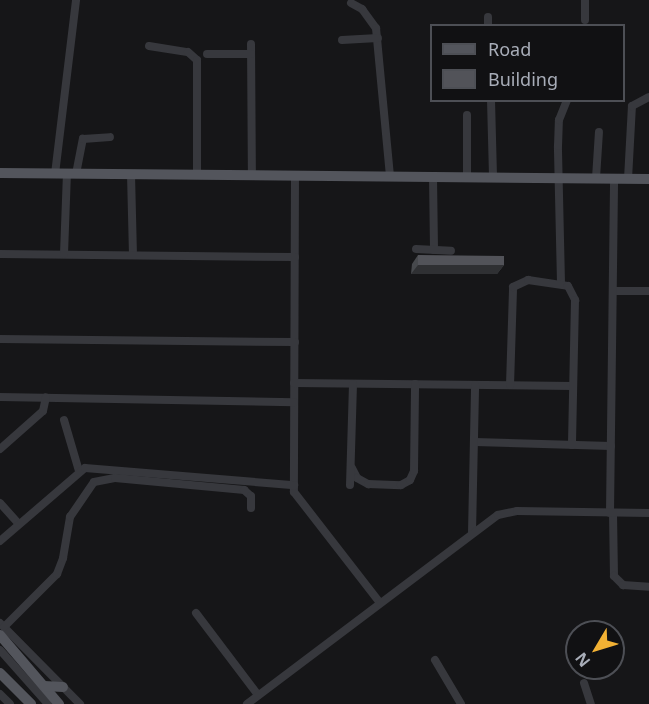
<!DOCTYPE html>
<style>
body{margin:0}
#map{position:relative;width:649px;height:704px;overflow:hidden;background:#161618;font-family:"Noto Sans",sans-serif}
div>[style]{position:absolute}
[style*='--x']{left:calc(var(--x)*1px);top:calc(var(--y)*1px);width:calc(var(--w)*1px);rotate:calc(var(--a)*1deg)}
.minor>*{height:8px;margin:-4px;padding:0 4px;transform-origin:4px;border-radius:4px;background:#37383d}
.major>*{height:10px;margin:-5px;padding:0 5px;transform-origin:5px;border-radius:5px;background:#53555c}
.wall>*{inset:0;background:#47494d}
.shaded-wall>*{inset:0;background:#2f3033}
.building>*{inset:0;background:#525359}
span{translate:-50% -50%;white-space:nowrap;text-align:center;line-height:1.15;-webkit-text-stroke:6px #111113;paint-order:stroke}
.legend{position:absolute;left:430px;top:24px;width:195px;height:78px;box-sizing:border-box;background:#111113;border:2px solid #4d4f55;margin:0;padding:8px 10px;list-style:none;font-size:18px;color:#a8adb8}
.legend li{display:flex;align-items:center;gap:12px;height:30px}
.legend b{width:30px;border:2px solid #4d4f55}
.north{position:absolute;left:565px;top:620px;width:60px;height:60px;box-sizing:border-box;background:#111113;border:2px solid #4d4f55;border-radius:50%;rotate:232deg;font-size:16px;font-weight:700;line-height:24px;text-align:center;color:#a8adb8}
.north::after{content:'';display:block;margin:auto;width:21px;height:27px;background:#f2b134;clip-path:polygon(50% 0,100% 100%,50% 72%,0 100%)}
</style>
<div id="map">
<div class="minor">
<div style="--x:351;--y:3;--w:13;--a:29"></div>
<div style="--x:362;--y:9;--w:24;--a:54"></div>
<div style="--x:376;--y:28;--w:149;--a:84.6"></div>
<div style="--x:488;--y:17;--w:9;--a:90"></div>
<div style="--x:585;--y:20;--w:20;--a:-90"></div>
<div style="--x:342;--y:40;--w:36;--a:-3"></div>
<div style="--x:251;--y:44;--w:131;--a:89.6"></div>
<div style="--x:149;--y:46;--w:39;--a:9"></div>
<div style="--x:188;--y:52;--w:12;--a:42"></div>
<div style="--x:197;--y:60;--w:115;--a:90"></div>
<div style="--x:207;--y:54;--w:44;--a:0"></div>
<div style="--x:491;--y:100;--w:77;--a:88.5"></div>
<div style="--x:55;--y:174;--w:175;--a:-83.1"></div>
<div style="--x:76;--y:174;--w:36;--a:-79"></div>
<div style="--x:83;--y:139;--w:27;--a:-4"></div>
<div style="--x:131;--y:174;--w:80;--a:88.6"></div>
<div style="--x:295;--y:175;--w:317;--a:90.2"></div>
<div style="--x:294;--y:492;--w:140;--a:52.2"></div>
<div style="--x:467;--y:176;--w:61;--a:-90"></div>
<div style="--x:433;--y:177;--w:73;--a:89.2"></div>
<div style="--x:596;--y:178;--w:46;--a:-86.3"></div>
<div style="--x:628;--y:179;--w:73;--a:-86.9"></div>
<div style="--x:632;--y:106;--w:19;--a:-28"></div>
<div style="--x:416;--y:249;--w:35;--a:3"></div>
<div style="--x:0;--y:254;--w:295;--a:0.6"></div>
<div style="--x:64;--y:254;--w:80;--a:-87.9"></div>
<div style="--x:561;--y:283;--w:137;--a:-91.3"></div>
<div style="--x:558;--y:146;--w:26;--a:-88"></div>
<div style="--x:559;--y:120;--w:22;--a:-68"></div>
<div style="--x:614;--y:291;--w:35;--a:0"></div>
<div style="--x:0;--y:339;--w:295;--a:0.6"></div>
<div style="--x:294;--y:383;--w:279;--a:0.6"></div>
<div style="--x:510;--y:385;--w:98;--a:-88.2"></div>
<div style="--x:513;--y:287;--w:17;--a:-25"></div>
<div style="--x:528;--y:280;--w:40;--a:8.5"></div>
<div style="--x:568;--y:286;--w:16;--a:63"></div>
<div style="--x:575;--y:300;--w:145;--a:91.2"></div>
<div style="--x:0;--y:397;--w:294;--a:1"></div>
<div style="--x:64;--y:420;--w:53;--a:73.6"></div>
<div style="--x:475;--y:442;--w:136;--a:1.7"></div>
<div style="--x:0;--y:449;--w:57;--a:-41.5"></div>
<div style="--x:43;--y:411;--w:14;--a:-78"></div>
<div style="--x:352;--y:468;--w:11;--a:63"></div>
<div style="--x:357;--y:478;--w:13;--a:29"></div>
<div style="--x:368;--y:484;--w:33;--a:2"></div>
<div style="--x:401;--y:485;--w:10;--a:-29"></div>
<div style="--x:410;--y:480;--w:10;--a:-66"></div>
<div style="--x:414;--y:471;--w:87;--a:-89.3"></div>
<div style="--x:350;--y:485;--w:101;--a:-88.3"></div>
<div style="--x:0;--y:503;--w:28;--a:48"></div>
<div style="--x:610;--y:513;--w:335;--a:-89.3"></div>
<div style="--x:613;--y:513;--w:63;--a:89.1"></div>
<div style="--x:614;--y:576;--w:13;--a:45"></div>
<div style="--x:623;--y:585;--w:26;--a:4"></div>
<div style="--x:472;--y:533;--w:148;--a:-88.8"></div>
<div style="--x:0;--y:541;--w:112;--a:-40.7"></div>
<div style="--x:85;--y:468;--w:210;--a:4.7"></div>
<div style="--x:196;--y:613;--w:103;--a:52.9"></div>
<div style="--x:0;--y:623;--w:114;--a:45.4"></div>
<div style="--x:4;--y:627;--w:75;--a:-45"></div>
<div style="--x:57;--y:574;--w:17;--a:-69"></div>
<div style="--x:63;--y:558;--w:42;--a:-80.3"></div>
<div style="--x:70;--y:517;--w:42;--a:-55.6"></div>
<div style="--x:94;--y:482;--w:21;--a:-11"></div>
<div style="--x:115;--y:478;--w:130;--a:5.3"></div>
<div style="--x:244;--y:490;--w:9;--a:41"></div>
<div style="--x:251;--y:496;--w:12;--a:90"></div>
<div style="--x:0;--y:650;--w:72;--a:48.4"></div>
<div style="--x:435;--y:660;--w:51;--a:59.4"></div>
<div style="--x:584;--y:683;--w:22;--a:72"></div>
<div style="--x:0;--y:694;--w:14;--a:45"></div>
<div style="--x:247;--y:704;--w:314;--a:-37"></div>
<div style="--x:498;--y:515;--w:19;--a:-12"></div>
<div style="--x:517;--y:511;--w:132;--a:0.9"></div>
</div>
<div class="major">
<div style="--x:0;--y:173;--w:649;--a:0.53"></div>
<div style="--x:0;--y:635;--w:91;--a:49.5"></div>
<div style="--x:0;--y:673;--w:44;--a:45"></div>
<div style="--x:44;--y:686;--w:19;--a:3"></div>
</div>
<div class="wall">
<div style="clip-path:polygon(418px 255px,504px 265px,497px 274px,411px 274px,412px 264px)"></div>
</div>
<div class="shaded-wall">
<div style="clip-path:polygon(418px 265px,504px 265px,497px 274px,411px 274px)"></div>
</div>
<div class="building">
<div style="clip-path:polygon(418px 255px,504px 256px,504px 265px,418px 265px)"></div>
</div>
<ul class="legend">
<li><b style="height:8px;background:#53555c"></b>Road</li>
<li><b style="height:16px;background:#525359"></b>Building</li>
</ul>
<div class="north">N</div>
</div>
